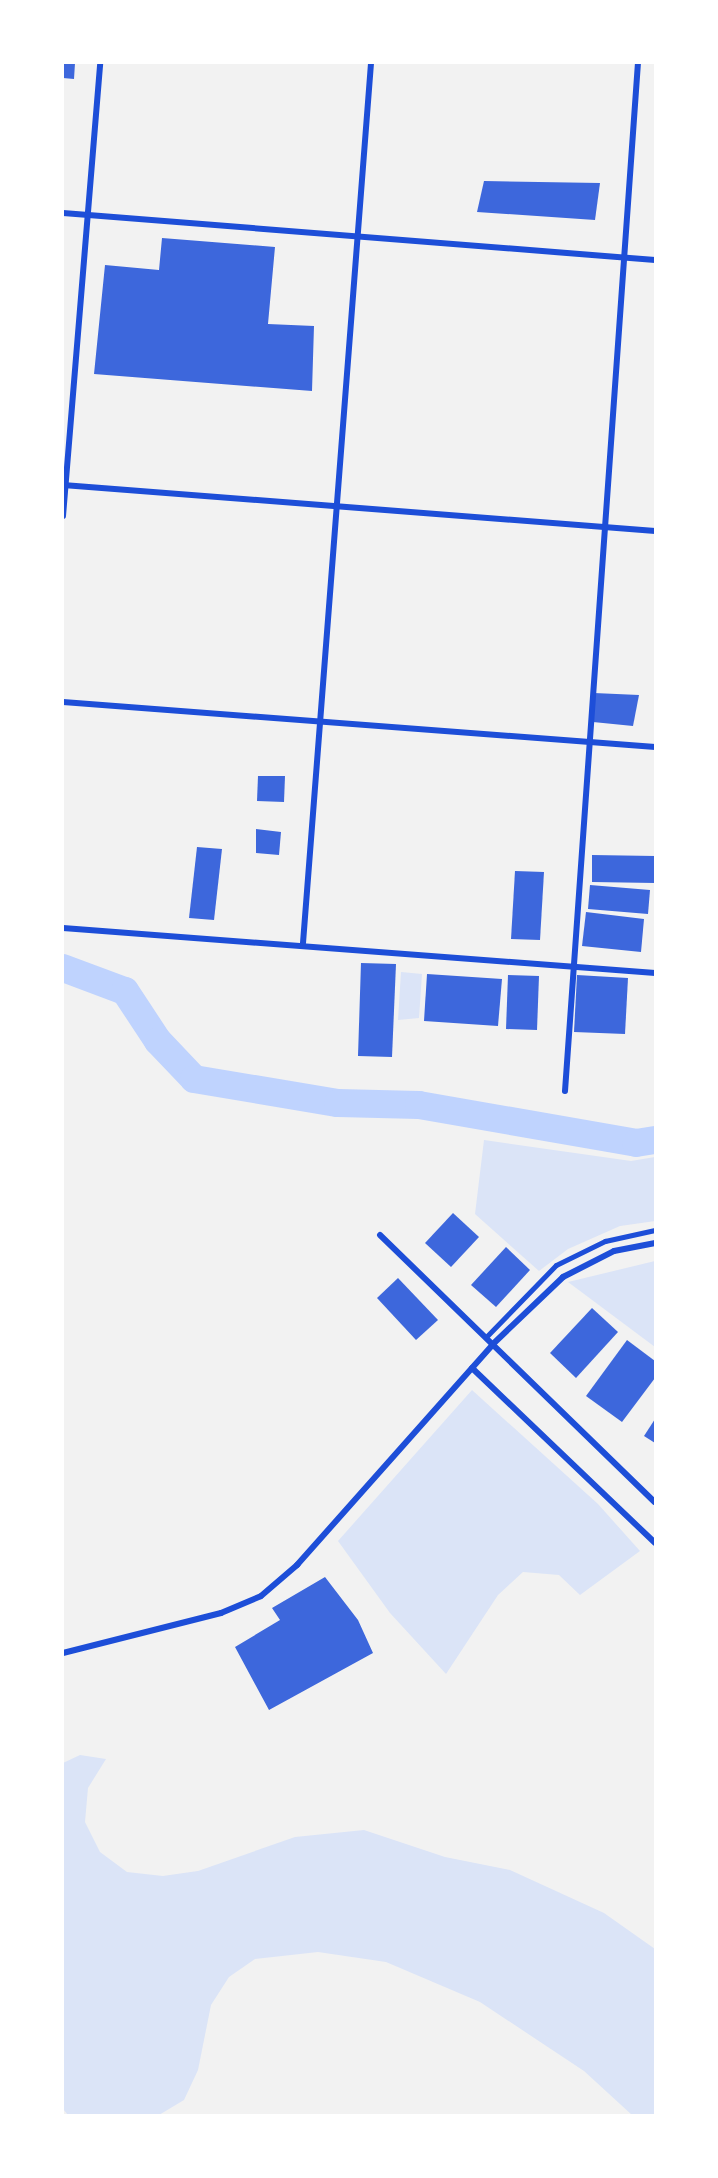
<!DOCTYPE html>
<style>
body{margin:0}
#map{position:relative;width:718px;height:2178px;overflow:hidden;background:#f2f2f2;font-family:Overpass,sans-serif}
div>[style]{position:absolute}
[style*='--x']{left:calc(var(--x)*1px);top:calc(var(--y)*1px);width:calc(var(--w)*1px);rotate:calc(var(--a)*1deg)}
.green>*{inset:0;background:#dbe4f7}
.river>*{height:28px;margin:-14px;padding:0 14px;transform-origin:14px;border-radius:14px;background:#bfd3fe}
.building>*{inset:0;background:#3d67dc}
.pedestrian>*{height:5px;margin:-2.5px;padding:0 2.5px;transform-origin:2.5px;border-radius:2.5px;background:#1d4ed8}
.minor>*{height:6px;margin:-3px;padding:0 3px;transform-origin:3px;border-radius:3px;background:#1d4ed8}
span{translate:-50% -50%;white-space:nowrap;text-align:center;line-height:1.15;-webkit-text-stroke:4.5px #fff;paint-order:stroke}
.frame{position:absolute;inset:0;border:64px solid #fff;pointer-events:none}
</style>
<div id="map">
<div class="green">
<div style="clip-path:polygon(401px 972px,422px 974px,419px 1018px,398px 1020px)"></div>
<div style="clip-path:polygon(484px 1140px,631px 1161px,655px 1157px,655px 1221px,620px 1226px,568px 1249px,539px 1271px,475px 1214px)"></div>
<div style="clip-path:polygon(655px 1261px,655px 1347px,568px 1282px)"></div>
<div style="clip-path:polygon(472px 1390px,598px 1504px,640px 1551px,580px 1595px,559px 1575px,523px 1572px,498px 1595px,446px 1674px,390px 1613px,338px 1541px)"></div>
<div style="clip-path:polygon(80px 1755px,106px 1759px,88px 1788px,85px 1822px,100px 1852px,127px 1872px,163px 1876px,198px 1871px,295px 1837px,364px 1830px,445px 1857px,510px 1870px,604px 1913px,655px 1949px,655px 2115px,632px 2115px,584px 2071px,480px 2002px,386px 1962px,318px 1952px,255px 1959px,229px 1977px,211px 2005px,198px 2070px,184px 2100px,159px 2115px,68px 2115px,63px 2109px,63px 1763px)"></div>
</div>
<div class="river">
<div style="--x:63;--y:968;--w:66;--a:20.4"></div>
<div style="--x:125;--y:991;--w:60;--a:56.6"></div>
<div style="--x:158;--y:1041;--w:52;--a:46.5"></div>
<div style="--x:194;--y:1079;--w:146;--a:9.5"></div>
<div style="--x:338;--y:1103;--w:81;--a:1.4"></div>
<div style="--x:419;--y:1105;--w:220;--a:9.9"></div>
<div style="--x:636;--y:1143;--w:19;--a:-9"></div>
</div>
<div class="building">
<div style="clip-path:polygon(63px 63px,75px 63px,74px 79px,63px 78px)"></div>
<div style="clip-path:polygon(484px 181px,600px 183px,595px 220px,477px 212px)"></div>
<div style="clip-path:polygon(162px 238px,275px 247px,268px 324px,314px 326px,312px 391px,94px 374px,105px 265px,159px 270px)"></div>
<div style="clip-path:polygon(594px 693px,639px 695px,633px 726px,593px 722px)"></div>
<div style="clip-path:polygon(258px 776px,285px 776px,284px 802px,257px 801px)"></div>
<div style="clip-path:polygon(256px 829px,281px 832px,279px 855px,256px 853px)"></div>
<div style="clip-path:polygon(197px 847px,222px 849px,214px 920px,189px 918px)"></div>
<div style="clip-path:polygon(592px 855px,655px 856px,655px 883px,592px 882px)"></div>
<div style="clip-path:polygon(515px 871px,544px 872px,540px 940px,511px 939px)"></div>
<div style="clip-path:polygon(590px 885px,650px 890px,648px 914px,588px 909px)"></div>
<div style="clip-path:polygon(586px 912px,644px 919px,641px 952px,582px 946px)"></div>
<div style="clip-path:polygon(361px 963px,396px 964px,392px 1057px,358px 1056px)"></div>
<div style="clip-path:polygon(427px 974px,502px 979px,498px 1026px,424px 1021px)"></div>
<div style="clip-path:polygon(508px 975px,539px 976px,537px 1030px,506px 1029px)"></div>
<div style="clip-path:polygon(577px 975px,628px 978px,625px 1034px,574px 1032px)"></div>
<div style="clip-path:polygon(453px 1213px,479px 1237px,451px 1267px,425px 1243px)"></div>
<div style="clip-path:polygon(506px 1247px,530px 1270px,496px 1307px,471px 1285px)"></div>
<div style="clip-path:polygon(398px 1278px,438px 1320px,416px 1340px,377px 1298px)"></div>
<div style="clip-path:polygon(592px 1308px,618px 1332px,576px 1378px,550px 1353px)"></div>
<div style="clip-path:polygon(627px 1340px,655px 1361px,655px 1378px,622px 1422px,586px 1396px)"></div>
<div style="clip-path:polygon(655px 1419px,655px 1443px,644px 1436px)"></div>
<div style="clip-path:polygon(325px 1577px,358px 1620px,373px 1653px,269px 1710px,235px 1647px,280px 1620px,272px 1608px)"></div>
</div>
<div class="pedestrian">
<div style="--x:486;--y:1337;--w:100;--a:-45.8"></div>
<div style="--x:556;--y:1265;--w:55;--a:-26.1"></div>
<div style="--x:605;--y:1241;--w:51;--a:-12.4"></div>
</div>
<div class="minor">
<div style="--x:63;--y:213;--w:594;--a:4.54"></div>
<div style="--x:63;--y:485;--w:594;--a:4.44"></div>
<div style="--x:63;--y:516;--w:455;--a:-85.3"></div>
<div style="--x:63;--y:702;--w:594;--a:4.35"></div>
<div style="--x:63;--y:928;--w:594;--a:4.35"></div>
<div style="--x:303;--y:943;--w:883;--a:-85.58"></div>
<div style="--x:565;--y:1091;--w:1031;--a:-85.94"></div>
<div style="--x:380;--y:1235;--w:383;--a:44.2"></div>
<div style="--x:472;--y:1368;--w:253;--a:43.7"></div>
<div style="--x:63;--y:1653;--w:163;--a:-14.2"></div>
<div style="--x:221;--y:1613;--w:43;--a:-23"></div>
<div style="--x:261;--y:1596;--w:48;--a:-40.7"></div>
<div style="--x:297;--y:1565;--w:295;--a:-48.4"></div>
<div style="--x:493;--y:1344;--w:97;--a:-43.7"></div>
<div style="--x:563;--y:1277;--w:57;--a:-27"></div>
<div style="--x:614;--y:1251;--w:42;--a:-11"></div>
</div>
<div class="frame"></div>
</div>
